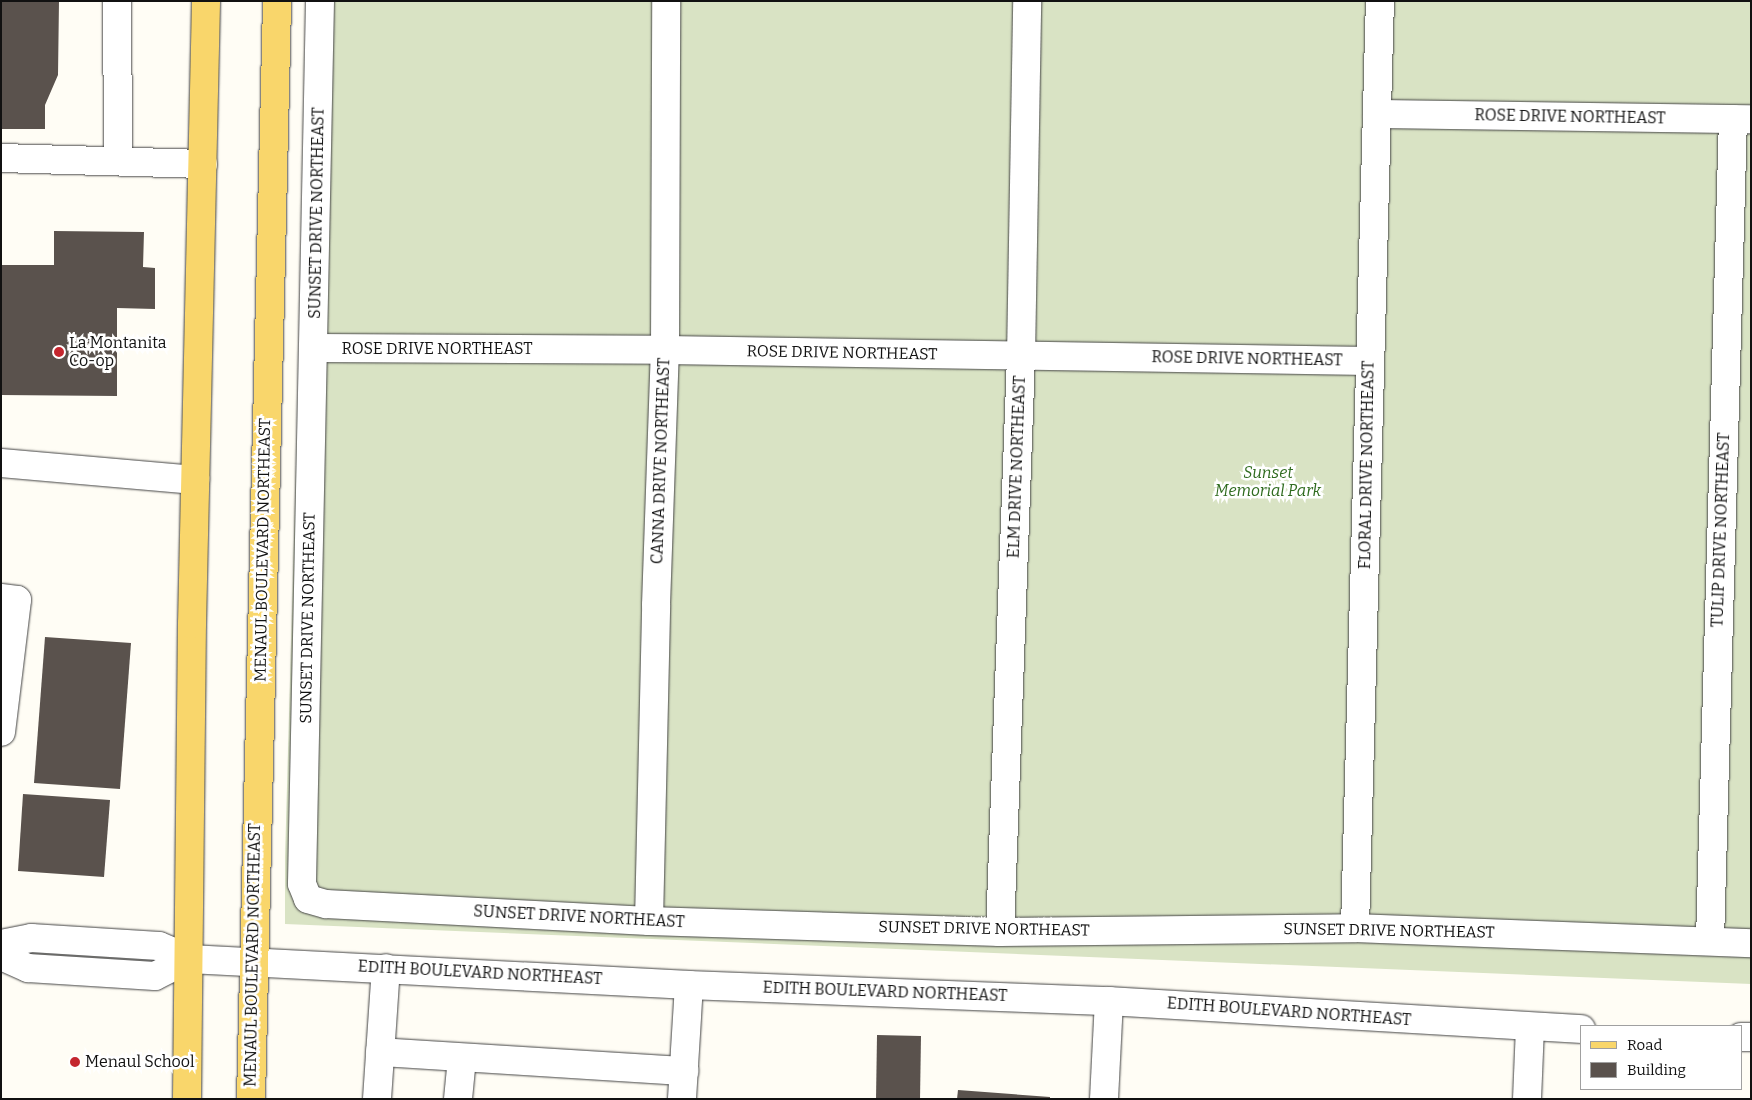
<!DOCTYPE html>
<style>
body{margin:0}
#map{position:relative;width:1752px;height:1100px;overflow:hidden;background:#fffdf5;font-family:Bitter,serif}
div>[style]{position:absolute}
[style*='--x']{left:calc(var(--x)*1px);top:calc(var(--y)*1px);width:calc(var(--w)*1px);rotate:calc(var(--a)*1deg)}
.cemetery>*{inset:0;background:#d9e3c4}
.building>*{inset:0;background:#5a524d}
.roads{filter:drop-shadow(0 0 1px #444) drop-shadow(0 0 1px #444)}
.minor>*{height:28px;margin:-14px;padding:0 14px;transform-origin:14px;border-radius:14px;background:#fff}
.major>*{height:28px;margin:-14px;padding:0 14px;transform-origin:14px;border-radius:14px;background:#f9d66b}
.dots>*{width:14px;height:14px;translate:-50% -50%;box-sizing:border-box;border:2px solid #fff;border-radius:50%}
span{translate:-50% -50%;white-space:nowrap;text-align:center;line-height:1.15;-webkit-text-stroke:5px #fff;paint-order:stroke}
.street-label{font-size:16px;color:#111}
.poi-label{font-size:16px;color:#111}
.left{translate:0 -50%;text-align:left}
.park-label{font-size:16px;color:#2f6b1f;font-style:italic}
.frame{position:absolute;inset:0;border:2px solid #111;pointer-events:none}
.legend{position:absolute;left:1580px;top:1025px;width:162px;height:65px;box-sizing:border-box;background:#fff;border:1px solid #a0a0a0;margin:0;padding:6px 9px;list-style:none;font-size:15px;color:#111}
.legend li{display:flex;align-items:center;gap:10px;height:25px}
.legend b{width:25px;border:1px solid #a0a0a0}
</style>
<div id="map">
<div class="cemetery">
<div style="clip-path:polygon(309px 1px,1751px 1px,1751px 984px,285px 924px,285px 858px)"></div>
</div>
<div class="building">
<div style="clip-path:polygon(1px 1px,59px 1px,58px 75px,45px 105px,45px 129px,1px 129px)"></div>
<div style="clip-path:polygon(54px 231px,144px 232px,143px 267px,155px 268px,155px 309px,117px 308px,117px 396px,1px 395px,1px 265px,54px 265px)"></div>
<div style="clip-path:polygon(45px 637px,131px 643px,120px 789px,34px 783px)"></div>
<div style="clip-path:polygon(23px 794px,110px 800px,104px 877px,18px 871px)"></div>
<div style="clip-path:polygon(877px 1035px,921px 1036px,920px 1099px,876px 1099px)"></div>
<div style="clip-path:polygon(958px 1090px,1050px 1097px,1050px 1099px,957px 1099px)"></div>
</div>
<div class="roads">
<div class="minor">
<div style="--x:117;--y:1;--w:160;--a:89.6"></div>
<div style="--x:320;--y:1;--w:883;--a:91.17"></div>
<div style="--x:302;--y:884;--w:16;--a:68"></div>
<div style="--x:308;--y:899;--w:19;--a:16"></div>
<div style="--x:326;--y:904;--w:323;--a:3"></div>
<div style="--x:649;--y:921;--w:351;--a:1.8"></div>
<div style="--x:1000;--y:932;--w:355;--a:-0.6"></div>
<div style="--x:1355;--y:928;--w:396;--a:2.2"></div>
<div style="--x:1377;--y:114;--w:374;--a:0.8"></div>
<div style="--x:1;--y:158;--w:202;--a:1.7"></div>
<div style="--x:314;--y:348;--w:351;--a:0.3"></div>
<div style="--x:665;--y:350;--w:705;--a:0.89"></div>
<div style="--x:1;--y:463;--w:195;--a:5"></div>
<div style="--x:1;--y:598;--w:16;--a:7"></div>
<div style="--x:17;--y:600;--w:133;--a:96.9"></div>
<div style="--x:649;--y:921;--w:316;--a:-88.7"></div>
<div style="--x:656;--y:605;--w:255;--a:-88"></div>
<div style="--x:665;--y:350;--w:349;--a:-89.8"></div>
<div style="--x:1355;--y:928;--w:927;--a:-88.46"></div>
<div style="--x:1000;--y:932;--w:575;--a:-87.91"></div>
<div style="--x:1021;--y:357;--w:356;--a:-89"></div>
<div style="--x:1710;--y:941;--w:822;--a:-88.4"></div>
<div style="--x:1;--y:944;--w:31;--a:-11"></div>
<div style="--x:31;--y:938;--w:128;--a:3.6"></div>
<div style="--x:159;--y:946;--w:33;--a:23"></div>
<div style="--x:189;--y:959;--w:501;--a:2.98"></div>
<div style="--x:689;--y:985;--w:420;--a:2.2"></div>
<div style="--x:1109;--y:1001;--w:473;--a:3.4"></div>
<div style="--x:1;--y:956;--w:30;--a:24"></div>
<div style="--x:28;--y:968;--w:127;--a:3.6"></div>
<div style="--x:155;--y:976;--w:38;--a:-27"></div>
<div style="--x:1741;--y:1037;--w:10;--a:0"></div>
<div style="--x:380;--y:1052;--w:305;--a:3.6"></div>
<div style="--x:377;--y:1099;--w:131;--a:-86.1"></div>
<div style="--x:458;--y:1099;--w:41;--a:-84.4"></div>
<div style="--x:682;--y:1099;--w:114;--a:-86.5"></div>
<div style="--x:1104;--y:1099;--w:98;--a:-87.1"></div>
<div style="--x:1527;--y:1099;--w:72;--a:-87.6"></div>
</div>
<div class="major">
<div style="--x:187;--y:1099;--w:475;--a:-89.4"></div>
<div style="--x:192;--y:624;--w:623;--a:-88.71"></div>
<div style="--x:251;--y:1099;--w:1098;--a:-88.64"></div>
</div>
</div>
<div class="dots">
<div style="left:59px;top:352px;background:#c4262e"></div>
<div style="left:75px;top:1062px;background:#c4262e"></div>
</div>
<div class="street-label">
<span style="left:1570px;top:117px;rotate:1deg">ROSE DRIVE NORTHEAST</span>
<span style="left:317px;top:213px;rotate:-89deg">SUNSET DRIVE NORTHEAST</span>
<span style="left:437px;top:349px">ROSE DRIVE NORTHEAST</span>
<span style="left:842px;top:353px;rotate:1deg">ROSE DRIVE NORTHEAST</span>
<span style="left:1247px;top:359px;rotate:1deg">ROSE DRIVE NORTHEAST</span>
<span style="left:661px;top:461px;rotate:-88deg">CANNA DRIVE NORTHEAST</span>
<span style="left:1367px;top:465px;rotate:-89deg">FLORAL DRIVE NORTHEAST</span>
<span style="left:1017px;top:467px;rotate:-88deg">ELM DRIVE NORTHEAST</span>
<span style="left:1721px;top:530px;rotate:-88deg">TULIP DRIVE NORTHEAST</span>
<span style="left:263px;top:550px;rotate:-89deg">MENAUL BOULEVARD NORTHEAST</span>
<span style="left:308px;top:618px;rotate:-89deg">SUNSET DRIVE NORTHEAST</span>
<span style="left:579px;top:917px;rotate:3deg">SUNSET DRIVE NORTHEAST</span>
<span style="left:984px;top:929px;rotate:1deg">SUNSET DRIVE NORTHEAST</span>
<span style="left:1389px;top:931px;rotate:1deg">SUNSET DRIVE NORTHEAST</span>
<span style="left:253px;top:955px;rotate:-89deg">MENAUL BOULEVARD NORTHEAST</span>
<span style="left:480px;top:973px;rotate:3deg">EDITH BOULEVARD NORTHEAST</span>
<span style="left:885px;top:992px;rotate:2deg">EDITH BOULEVARD NORTHEAST</span>
<span style="left:1289px;top:1012px;rotate:4deg">EDITH BOULEVARD NORTHEAST</span>
</div>
<div class="poi-label">
<span class="left" style="left:69px;top:352px">La Montanita<br>Co-op</span>
<span class="left" style="left:85px;top:1062px">Menaul School</span>
</div>
<div class="park-label">
<span style="left:1268px;top:482px">Sunset<br>Memorial Park</span>
</div>
<div class="frame"></div>
<ul class="legend">
<li><b style="height:6px;background:#f9d66b"></b>Road</li>
<li><b style="height:14px;background:#5a524d"></b>Building</li>
</ul>
</div>
